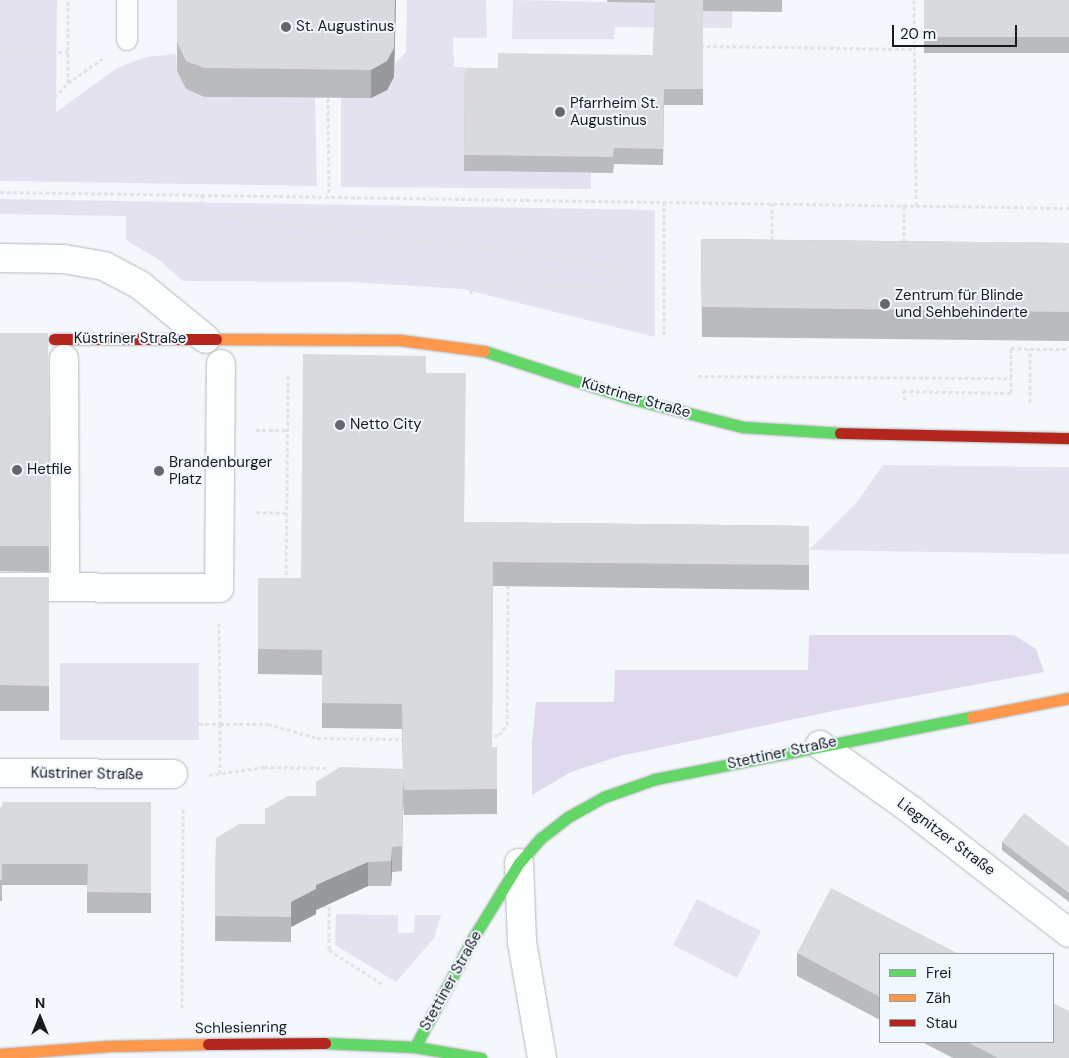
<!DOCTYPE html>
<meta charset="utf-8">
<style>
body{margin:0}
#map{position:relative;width:1069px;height:1058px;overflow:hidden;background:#f4f7fb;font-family:"DM Sans",sans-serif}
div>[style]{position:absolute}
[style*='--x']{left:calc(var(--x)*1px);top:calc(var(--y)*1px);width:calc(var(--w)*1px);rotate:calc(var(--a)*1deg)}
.green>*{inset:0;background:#e5e2f0}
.forest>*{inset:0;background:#ded9ec}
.path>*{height:3px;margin-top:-1.5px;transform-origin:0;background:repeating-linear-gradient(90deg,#e1e3e4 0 4px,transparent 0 6.5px)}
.roads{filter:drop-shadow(0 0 1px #b5b8bc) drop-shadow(0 0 1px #b5b8bc)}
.lane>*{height:20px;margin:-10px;padding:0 10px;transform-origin:10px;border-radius:10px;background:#fdfefe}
.street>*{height:28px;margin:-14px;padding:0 14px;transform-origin:14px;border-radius:14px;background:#fdfefe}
.fast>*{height:11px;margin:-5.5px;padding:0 5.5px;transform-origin:5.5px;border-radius:5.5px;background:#63d668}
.slow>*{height:11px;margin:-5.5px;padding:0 5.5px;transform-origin:5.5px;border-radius:5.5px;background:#ff974d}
.jam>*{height:11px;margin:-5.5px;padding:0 5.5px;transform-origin:5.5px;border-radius:5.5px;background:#b3261e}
.wall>*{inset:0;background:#babbbf}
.shaded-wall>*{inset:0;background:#97999b}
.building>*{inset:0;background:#d8dade}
.dots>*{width:14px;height:14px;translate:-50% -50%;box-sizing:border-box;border:2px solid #f1f7fe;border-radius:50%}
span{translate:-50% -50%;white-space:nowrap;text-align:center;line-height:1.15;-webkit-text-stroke:4px #f1f7fe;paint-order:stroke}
.poi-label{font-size:15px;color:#171b1f}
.left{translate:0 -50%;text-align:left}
.street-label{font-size:15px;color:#171b1f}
.legend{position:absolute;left:879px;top:953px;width:175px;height:90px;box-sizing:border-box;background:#f1f7fe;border:1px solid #9a9fa5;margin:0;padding:6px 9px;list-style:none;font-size:15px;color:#171b1f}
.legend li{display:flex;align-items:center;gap:10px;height:25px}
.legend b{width:25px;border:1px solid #9a9fa5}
.north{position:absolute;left:15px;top:993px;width:50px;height:50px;-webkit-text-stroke:4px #f1f7fe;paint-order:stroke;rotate:0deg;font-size:14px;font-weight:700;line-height:20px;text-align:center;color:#171b1f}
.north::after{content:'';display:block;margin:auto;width:18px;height:22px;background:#171b1f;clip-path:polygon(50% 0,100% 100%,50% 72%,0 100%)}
.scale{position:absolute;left:892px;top:25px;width:125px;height:22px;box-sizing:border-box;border:2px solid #171b1f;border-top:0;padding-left:6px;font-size:15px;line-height:18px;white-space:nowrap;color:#171b1f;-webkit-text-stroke:4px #f1f7fe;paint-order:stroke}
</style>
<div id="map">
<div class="green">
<div style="clip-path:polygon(0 0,57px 0,56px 112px,117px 68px,146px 57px,176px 54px,177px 71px,186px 89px,203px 97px,315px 98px,317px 186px,0 181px)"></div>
<div style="clip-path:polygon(407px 0,486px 0,487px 38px,453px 38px,454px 67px,498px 69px,464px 171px,591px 173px,591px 189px,341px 187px,341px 98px,394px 77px,396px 62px,406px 52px)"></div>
<div style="clip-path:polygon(513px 0,654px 3px,654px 0,733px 0,732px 28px,615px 27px,614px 39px,512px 39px)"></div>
<div style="clip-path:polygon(0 199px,655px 210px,655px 337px,463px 289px,351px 282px,183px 281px,158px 259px,126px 240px,126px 216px,0 214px)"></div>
<div style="clip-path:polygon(883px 465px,1069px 467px,1069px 554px,809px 550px,857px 502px)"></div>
<div style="clip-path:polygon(60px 663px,199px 663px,199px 740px,60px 740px)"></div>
<div style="clip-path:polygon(697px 899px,761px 931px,737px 978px,673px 945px)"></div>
<div style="clip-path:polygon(336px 914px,398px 915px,398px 933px,414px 933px,415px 915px,441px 915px,434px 938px,396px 982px,335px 945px)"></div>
</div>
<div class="forest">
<div style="clip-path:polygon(809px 635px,1014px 635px,1036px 649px,1044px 672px,833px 711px,620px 756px,571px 772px,532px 795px,532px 744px,536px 702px,614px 702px,615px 670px,808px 670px)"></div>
</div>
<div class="path">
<div style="--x:914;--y:0;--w:206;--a:89.4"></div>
<div style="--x:700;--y:46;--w:213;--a:0.8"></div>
<div style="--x:0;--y:52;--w:68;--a:0"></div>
<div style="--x:68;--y:83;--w:83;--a:-90"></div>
<div style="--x:328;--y:98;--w:97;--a:89.4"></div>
<div style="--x:0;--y:153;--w:98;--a:-45.8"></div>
<div style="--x:68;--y:83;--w:42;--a:-35.2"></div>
<div style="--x:0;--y:192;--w:1069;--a:0.86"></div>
<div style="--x:202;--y:194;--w:19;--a:90"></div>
<div style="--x:202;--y:213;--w:420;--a:7.1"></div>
<div style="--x:619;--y:265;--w:22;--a:90"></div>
<div style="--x:619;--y:287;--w:148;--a:-178.8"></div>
<div style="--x:471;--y:284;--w:12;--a:90"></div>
<div style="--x:664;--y:201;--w:137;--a:90"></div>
<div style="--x:772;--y:203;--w:40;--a:90"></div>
<div style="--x:904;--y:206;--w:38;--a:90"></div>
<div style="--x:698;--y:376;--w:313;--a:0.4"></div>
<div style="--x:1011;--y:378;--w:30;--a:-90"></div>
<div style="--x:1011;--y:348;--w:19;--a:3"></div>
<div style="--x:905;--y:400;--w:9;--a:-103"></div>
<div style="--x:903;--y:391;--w:108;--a:1.1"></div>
<div style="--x:1011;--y:393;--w:15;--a:-90"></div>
<div style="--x:1030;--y:402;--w:53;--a:-90"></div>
<div style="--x:1030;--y:349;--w:39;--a:0"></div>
<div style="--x:256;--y:430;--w:31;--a:0"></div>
<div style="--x:256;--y:512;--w:31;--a:2"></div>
<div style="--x:286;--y:581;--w:206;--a:-89.4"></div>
<div style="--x:219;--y:623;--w:101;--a:89.4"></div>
<div style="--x:220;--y:724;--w:48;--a:0"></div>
<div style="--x:268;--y:724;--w:51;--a:15.9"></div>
<div style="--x:317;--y:738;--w:88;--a:0.7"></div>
<div style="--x:199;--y:724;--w:21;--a:0"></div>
<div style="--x:220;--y:724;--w:51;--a:90"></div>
<div style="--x:488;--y:737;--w:11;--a:-10"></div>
<div style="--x:499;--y:735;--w:13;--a:-51"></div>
<div style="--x:507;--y:725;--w:143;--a:-89.6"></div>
<div style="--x:209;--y:775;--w:56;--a:-8.3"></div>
<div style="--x:264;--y:767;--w:63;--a:0.9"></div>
<div style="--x:322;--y:906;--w:7;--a:0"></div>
<div style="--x:329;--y:906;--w:44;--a:90"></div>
<div style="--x:329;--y:950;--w:65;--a:32.5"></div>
<div style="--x:182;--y:1008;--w:201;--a:-89.7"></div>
</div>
<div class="roads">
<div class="lane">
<div style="--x:127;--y:0;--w:40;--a:90"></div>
</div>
<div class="street">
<div style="--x:0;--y:258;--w:64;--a:0.9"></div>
<div style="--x:64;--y:259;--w:41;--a:9.9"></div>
<div style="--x:104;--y:266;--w:41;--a:27.8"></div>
<div style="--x:140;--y:285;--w:85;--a:39.3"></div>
<div style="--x:64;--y:359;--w:228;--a:89.7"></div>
<div style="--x:0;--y:587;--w:219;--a:0.3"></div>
<div style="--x:219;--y:588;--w:224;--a:-89.5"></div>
<div style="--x:820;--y:745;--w:112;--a:35.5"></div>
<div style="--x:911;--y:810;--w:200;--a:37.9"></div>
<div style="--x:0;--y:773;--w:173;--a:0.3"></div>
<div style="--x:519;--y:863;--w:79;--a:87.8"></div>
<div style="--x:522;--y:942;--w:118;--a:80.2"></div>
</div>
<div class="fast">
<div style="--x:484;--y:351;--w:152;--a:18"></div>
<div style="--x:629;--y:398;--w:118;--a:14.3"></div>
<div style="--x:743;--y:427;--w:97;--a:3.5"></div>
<div style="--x:325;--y:1043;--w:90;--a:2.5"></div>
<div style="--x:415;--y:1047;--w:67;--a:9.5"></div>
<div style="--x:415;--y:1047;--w:123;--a:-62"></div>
<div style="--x:473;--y:938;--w:88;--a:-58.5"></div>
<div style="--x:519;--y:863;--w:33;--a:-49"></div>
<div style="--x:541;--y:838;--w:34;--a:-38"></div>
<div style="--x:568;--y:817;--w:41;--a:-29.1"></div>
<div style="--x:604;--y:797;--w:54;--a:-19.4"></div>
<div style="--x:655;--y:779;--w:323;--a:-11.1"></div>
</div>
<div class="slow">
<div style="--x:216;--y:339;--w:184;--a:0.3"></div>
<div style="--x:400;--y:340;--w:85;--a:7.5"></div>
<div style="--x:972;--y:717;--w:99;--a:-11.1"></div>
<div style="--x:0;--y:1054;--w:109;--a:-4.2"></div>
<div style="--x:109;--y:1046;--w:99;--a:-1.2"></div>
</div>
<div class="jam">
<div style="--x:54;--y:339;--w:162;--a:0"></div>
<div style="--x:840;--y:433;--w:229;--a:1.3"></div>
<div style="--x:208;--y:1044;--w:117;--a:-0.5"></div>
</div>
</div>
<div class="wall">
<div style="clip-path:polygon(177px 0,396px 0,394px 77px,387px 90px,371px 98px,204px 97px,186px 89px,177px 71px)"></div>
<div style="clip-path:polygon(607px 0,782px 0,782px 12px,703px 11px,703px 105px,664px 105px,663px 165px,614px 164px,613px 173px,464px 171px,465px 68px,498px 68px,653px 55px,655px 3px,607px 2px)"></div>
<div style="clip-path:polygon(924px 0,1069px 0,1069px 53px,924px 53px)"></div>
<div style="clip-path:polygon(701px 239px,1069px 243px,1069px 341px,702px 337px)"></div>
<div style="clip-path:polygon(0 333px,48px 333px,49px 572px,0 571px)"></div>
<div style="clip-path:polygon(426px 373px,464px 522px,809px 526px,809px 590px,493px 586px,492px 747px,497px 747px,497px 814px,404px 815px,403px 803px,402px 871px,392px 872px,391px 886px,368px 886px,316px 910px,316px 914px,291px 927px,291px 942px,215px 941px,216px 838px,265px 824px,316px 796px,403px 769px,402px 729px,322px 728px,322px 675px,258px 674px,258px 578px,301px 578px)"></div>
<div style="clip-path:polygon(0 577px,49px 577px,49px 711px,0 711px)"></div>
<div style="clip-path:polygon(151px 802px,151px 913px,87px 913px,87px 885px,2px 885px,2px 901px,0 901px,0 807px)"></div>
<div style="clip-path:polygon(1002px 842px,1069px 847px,1069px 902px,1002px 850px)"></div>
<div style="clip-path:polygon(797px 953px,880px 954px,880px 1020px,797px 976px)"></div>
<div style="clip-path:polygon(922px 1042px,1053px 1042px,1069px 1058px,953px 1058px)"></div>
</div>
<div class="shaded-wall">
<div style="clip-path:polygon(395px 0,396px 0,394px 77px,387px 90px,371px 98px,371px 70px)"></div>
<div style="clip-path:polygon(392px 847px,392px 872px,391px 886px,391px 861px)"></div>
<div style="clip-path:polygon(368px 862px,368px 886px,316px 910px,316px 914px,291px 927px,291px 902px,316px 885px)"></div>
</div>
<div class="building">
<div style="clip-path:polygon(177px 0,395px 0,394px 48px,387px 61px,371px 70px,204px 68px,186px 61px,177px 42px)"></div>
<div style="clip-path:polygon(655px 0,703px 0,703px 89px,664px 89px,663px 149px,614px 148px,613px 157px,464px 155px,465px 68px,498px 68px,498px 53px,653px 55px)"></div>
<div style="clip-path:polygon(924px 0,1069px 0,1069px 37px,924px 37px)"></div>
<div style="clip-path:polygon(701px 239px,1069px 243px,1069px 312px,702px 307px)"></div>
<div style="clip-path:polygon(0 333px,48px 333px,49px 546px,0 546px)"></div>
<div style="clip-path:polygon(303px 354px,426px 356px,426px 373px,466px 373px,464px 522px,809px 526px,809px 565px,493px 562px,492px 747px,497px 747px,497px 789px,404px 790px,403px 778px,402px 846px,392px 847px,391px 861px,368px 862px,316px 885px,316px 889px,291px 902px,291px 917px,215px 916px,216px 838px,239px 824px,265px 824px,265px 809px,288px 796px,316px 796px,316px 782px,340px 767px,403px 769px,402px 704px,322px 703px,322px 650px,258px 649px,258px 578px,301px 578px)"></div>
<div style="clip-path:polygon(0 577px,49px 577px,49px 686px,0 685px)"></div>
<div style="clip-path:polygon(2px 802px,151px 802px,151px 893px,87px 892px,88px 864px,2px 864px,2px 880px,0 880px,0 807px,2px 807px)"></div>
<div style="clip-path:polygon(1024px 813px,1069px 847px,1069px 893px,1002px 842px)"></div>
<div style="clip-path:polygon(831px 888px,959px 954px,880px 954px,880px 997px,797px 953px)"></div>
<div style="clip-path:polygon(1053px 1003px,1069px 1011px,1069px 1058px,998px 1058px,967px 1042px,1053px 1042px)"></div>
</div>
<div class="dots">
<div style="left:286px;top:27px;background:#64686c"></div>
<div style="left:560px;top:112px;background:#64686c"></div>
<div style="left:885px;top:304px;background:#64686c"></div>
<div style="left:340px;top:425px;background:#64686c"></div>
<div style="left:17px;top:470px;background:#64686c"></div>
<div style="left:159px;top:471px;background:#64686c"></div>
</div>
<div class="poi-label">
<span class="left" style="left:296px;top:27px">St. Augustinus</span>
<span class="left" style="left:570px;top:112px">Pfarrheim St.<br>Augustinus</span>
<span class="left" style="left:895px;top:304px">Zentrum für Blinde<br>und Sehbehinderte</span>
<span class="left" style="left:350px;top:425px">Netto City</span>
<span class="left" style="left:169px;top:471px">Brandenburger<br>Platz</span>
<span class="left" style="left:27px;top:470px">Hetfile</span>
</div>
<div class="street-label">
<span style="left:130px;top:339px">Küstriner Straße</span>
<span style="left:636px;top:398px;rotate:16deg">Küstriner Straße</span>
<span style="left:782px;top:753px;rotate:-12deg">Stettiner Straße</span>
<span style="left:87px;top:774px;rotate:1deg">Küstriner Straße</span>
<span style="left:946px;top:837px;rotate:37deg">Liegnitzer Straße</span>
<span style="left:451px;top:981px;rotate:-61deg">Stettiner Straße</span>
<span style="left:241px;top:1028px;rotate:-1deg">Schlesienring</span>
</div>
<ul class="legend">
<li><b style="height:6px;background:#63d668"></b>Frei</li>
<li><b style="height:6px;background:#ff974d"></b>Zäh</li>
<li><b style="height:6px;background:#b3261e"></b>Stau</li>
</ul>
<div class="north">N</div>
<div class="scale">20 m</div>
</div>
